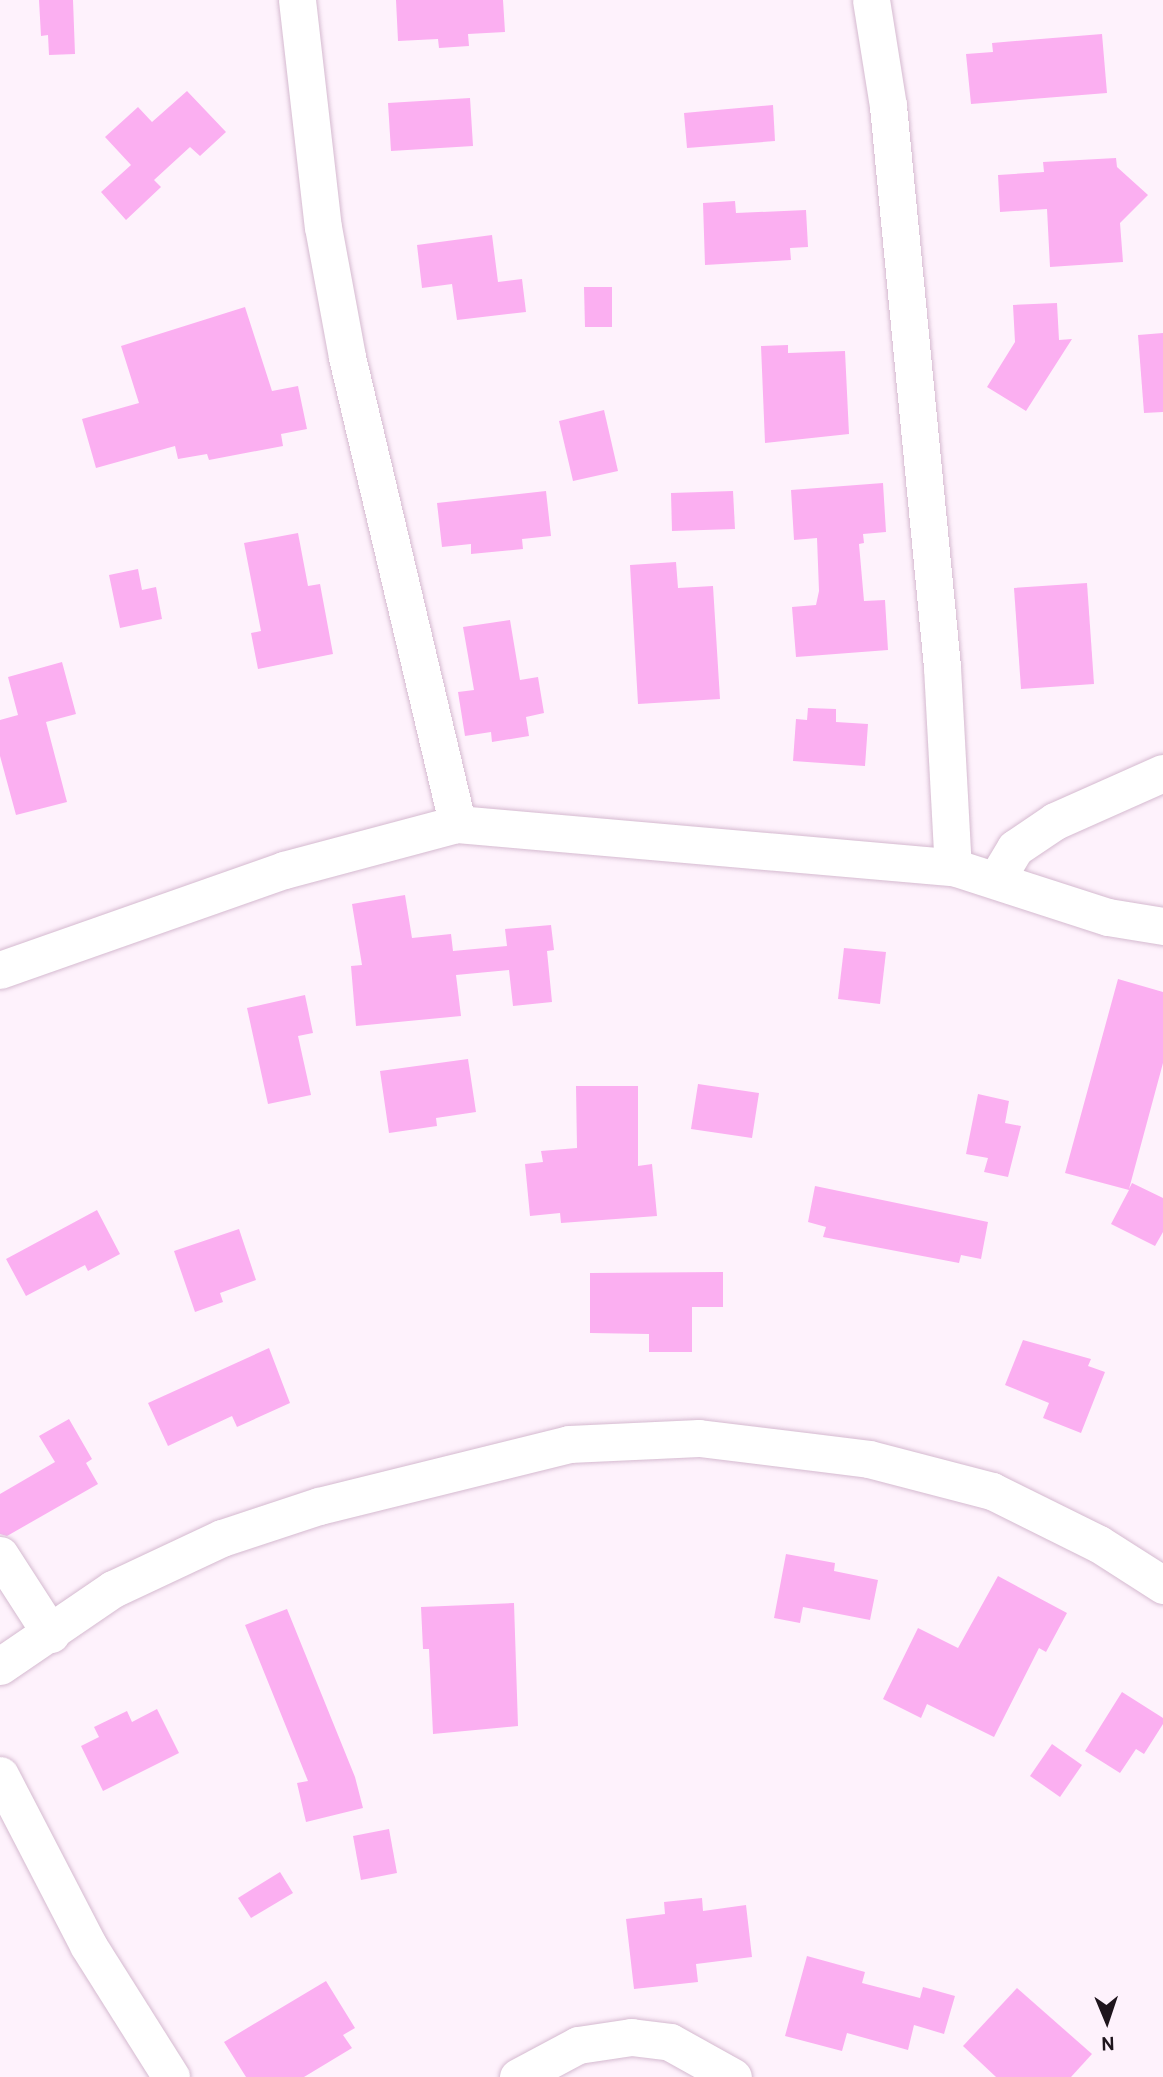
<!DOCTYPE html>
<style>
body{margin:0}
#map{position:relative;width:1163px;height:2077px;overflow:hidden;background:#fef2fc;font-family:Overpass,sans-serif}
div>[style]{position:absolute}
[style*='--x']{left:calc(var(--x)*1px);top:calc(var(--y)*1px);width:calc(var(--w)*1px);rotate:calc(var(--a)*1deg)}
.building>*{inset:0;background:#fbaff1}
.roads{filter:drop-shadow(0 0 2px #d5bad0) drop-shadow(0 0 2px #d5bad0)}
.minor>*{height:37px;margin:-18.5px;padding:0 18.5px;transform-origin:18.5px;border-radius:18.5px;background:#fff}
span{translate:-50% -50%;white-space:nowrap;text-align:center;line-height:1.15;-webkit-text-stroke:5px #fef2fc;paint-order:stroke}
.north{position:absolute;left:1072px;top:1986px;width:70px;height:70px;-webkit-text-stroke:5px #fef2fc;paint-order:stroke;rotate:178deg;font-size:19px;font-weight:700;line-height:28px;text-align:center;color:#1f151d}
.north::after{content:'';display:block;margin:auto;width:24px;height:32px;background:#1f151d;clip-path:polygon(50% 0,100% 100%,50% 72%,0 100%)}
</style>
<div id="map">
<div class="building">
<div style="clip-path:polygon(39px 0,73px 0,75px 54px,49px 55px,48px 35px,41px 36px)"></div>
<div style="clip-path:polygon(396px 0,503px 0,505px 32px,468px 34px,469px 46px,439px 48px,438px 39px,398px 41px)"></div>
<div style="clip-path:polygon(1102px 34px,1107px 93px,971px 104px,966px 54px,993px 52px,992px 43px)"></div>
<div style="clip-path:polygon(187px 91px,226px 132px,200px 156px,190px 147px,154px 180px,161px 187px,126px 220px,101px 192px,131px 165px,105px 137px,138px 107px,152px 122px)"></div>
<div style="clip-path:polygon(470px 98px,473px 146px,391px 151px,388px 103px)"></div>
<div style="clip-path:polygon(773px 105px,775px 141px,687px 148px,684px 113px)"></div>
<div style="clip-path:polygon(1116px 158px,1117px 167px,1148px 195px,1120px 223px,1123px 262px,1050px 267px,1047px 209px,1000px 212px,998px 175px,1044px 172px,1043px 162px)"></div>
<div style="clip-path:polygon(735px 201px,736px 213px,806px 210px,808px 247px,790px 248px,791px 260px,705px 265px,703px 203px)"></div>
<div style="clip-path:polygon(492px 235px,498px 282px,522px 279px,526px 312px,457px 320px,452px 284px,422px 288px,417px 245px)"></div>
<div style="clip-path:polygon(584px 287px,612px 287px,612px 327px,585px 327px)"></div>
<div style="clip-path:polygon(1057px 303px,1059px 340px,1072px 339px,1026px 411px,987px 387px,1015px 342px,1013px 305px)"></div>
<div style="clip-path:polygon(245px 307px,272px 391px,298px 386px,307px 429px,281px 434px,283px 446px,209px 460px,207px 454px,178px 459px,175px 446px,96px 468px,82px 419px,139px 403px,121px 346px)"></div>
<div style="clip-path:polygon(1163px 333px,1163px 412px,1144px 413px,1138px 335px)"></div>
<div style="clip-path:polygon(788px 345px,788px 353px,845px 351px,849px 434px,765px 443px,761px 346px)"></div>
<div style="clip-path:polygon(604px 410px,618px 471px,573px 481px,559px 421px)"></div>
<div style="clip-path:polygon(883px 483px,886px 532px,863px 534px,864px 543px,859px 544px,864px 601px,885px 600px,888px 650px,796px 657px,792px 607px,816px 605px,819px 591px,817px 538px,794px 540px,791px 490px)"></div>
<div style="clip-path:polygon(546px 491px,551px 536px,522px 539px,523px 549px,471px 554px,471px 544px,442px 547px,437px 503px)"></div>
<div style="clip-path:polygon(733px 491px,735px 529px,672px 531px,671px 493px)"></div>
<div style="clip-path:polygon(298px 533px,308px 586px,320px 584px,333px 654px,258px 669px,251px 633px,261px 631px,244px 543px)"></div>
<div style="clip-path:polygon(676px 562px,678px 588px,713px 586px,720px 699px,638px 704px,630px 565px)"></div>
<div style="clip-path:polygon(138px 569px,142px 590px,156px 587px,162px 619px,120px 628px,109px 575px)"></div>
<div style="clip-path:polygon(1087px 583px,1094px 684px,1021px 689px,1014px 588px)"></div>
<div style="clip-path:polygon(510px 620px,520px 680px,538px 677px,544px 713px,526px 717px,529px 736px,492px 742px,491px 732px,465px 736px,458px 692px,474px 690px,463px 627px)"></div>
<div style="clip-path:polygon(62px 662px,76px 714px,46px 722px,67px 802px,16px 815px,0 756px,0 720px,18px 715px,8px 677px)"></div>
<div style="clip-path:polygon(808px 708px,836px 709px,836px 722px,868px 724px,865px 766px,793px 761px,796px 719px,807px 720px)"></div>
<div style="clip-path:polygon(405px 895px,412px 938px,451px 934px,453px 951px,507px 946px,505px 929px,551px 925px,554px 950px,547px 951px,552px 1002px,513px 1006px,509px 970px,456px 975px,461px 1016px,356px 1026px,351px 966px,362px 965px,352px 904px)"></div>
<div style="clip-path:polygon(844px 948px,886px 952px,880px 1004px,838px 999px)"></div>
<div style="clip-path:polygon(1118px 979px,1163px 992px,1163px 1063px,1129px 1189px,1132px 1183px,1163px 1198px,1163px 1232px,1155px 1246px,1111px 1224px,1129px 1190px,1065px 1173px)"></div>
<div style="clip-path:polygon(305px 995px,313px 1033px,298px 1036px,311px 1095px,268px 1104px,247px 1008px)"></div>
<div style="clip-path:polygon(468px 1059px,476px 1112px,436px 1118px,437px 1126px,389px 1133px,380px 1071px)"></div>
<div style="clip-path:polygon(698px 1084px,759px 1093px,752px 1138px,691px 1129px)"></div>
<div style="clip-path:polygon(576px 1086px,638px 1086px,638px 1166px,652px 1164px,657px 1216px,561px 1223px,560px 1213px,530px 1216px,525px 1164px,543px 1162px,541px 1151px,577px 1148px)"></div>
<div style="clip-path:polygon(978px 1094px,1009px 1101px,1005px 1123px,1021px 1126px,1008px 1177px,984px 1172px,988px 1158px,966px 1154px)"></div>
<div style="clip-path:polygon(815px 1186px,988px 1222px,981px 1259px,961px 1255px,959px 1263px,823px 1237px,826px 1227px,808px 1222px)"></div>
<div style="clip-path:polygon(97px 1210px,120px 1254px,88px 1271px,85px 1265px,26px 1296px,6px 1259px)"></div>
<div style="clip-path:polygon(239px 1229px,256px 1280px,220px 1293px,223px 1302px,195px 1312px,174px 1251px)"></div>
<div style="clip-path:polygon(723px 1272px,723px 1307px,692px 1307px,692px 1352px,649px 1352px,649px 1334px,590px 1333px,590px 1273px)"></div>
<div style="clip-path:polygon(1023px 1340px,1091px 1359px,1088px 1366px,1105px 1372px,1081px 1433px,1043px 1418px,1049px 1403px,1005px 1385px)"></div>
<div style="clip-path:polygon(269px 1348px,290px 1403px,237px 1427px,232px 1416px,168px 1446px,148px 1403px)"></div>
<div style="clip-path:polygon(69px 1419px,92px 1459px,86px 1463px,98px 1484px,7px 1536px,0 1534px,0 1494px,55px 1462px,39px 1436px)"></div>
<div style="clip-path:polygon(786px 1554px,835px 1563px,834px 1571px,878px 1580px,870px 1620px,803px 1607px,800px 1623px,774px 1618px)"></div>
<div style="clip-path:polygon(998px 1576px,1067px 1613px,1046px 1652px,1039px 1648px,994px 1737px,927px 1704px,921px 1718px,883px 1699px,918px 1628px,958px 1648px)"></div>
<div style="clip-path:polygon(514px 1603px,518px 1726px,433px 1734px,429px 1649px,423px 1649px,421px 1607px)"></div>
<div style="clip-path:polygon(287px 1609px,355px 1777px,363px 1808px,306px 1822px,297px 1783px,308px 1781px,245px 1625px)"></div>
<div style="clip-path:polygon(1122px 1692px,1163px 1718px,1163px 1724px,1144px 1754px,1136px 1749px,1120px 1773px,1085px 1751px)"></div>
<div style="clip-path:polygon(157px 1709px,179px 1753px,103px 1791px,81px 1746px,99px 1737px,94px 1727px,127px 1711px,132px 1722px)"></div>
<div style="clip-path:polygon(1052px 1744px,1082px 1765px,1060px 1797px,1030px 1776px)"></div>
<div style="clip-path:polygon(389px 1829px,397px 1873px,361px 1880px,353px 1836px)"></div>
<div style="clip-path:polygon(280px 1872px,293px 1893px,251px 1918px,238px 1898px)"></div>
<div style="clip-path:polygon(702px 1898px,703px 1911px,746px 1905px,752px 1957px,696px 1964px,698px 1982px,634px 1989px,626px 1919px,665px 1914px,664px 1902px)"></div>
<div style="clip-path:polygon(807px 1956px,865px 1972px,862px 1983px,920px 1998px,923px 1987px,955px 1996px,944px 2034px,914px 2025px,908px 2050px,847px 2033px,842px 2051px,785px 2036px)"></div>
<div style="clip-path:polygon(326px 1981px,355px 2028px,343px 2035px,352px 2048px,304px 2077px,246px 2077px,224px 2042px)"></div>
<div style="clip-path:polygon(1017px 1988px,1092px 2054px,1071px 2077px,996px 2077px,963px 2046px)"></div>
</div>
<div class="roads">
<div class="minor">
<div style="--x:297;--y:0;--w:228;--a:83.5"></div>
<div style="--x:323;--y:227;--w:132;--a:79.5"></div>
<div style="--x:347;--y:357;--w:480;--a:76.7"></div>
<div style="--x:871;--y:0;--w:107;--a:80.9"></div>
<div style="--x:888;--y:106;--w:564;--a:84.5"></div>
<div style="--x:942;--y:667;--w:200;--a:86.9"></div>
<div style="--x:997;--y:878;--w:35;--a:-59"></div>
<div style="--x:1015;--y:848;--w:48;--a:-34"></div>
<div style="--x:1055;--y:821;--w:118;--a:-24"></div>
<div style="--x:0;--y:970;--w:301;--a:-19.4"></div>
<div style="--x:284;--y:870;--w:179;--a:-14.9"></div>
<div style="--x:457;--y:824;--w:498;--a:5"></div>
<div style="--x:953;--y:867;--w:163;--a:17.9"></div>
<div style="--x:1108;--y:917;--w:56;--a:9.3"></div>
<div style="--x:0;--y:1555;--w:94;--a:57.2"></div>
<div style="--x:0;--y:1666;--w:137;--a:-34.3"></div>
<div style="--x:113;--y:1589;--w:120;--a:-25.1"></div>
<div style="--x:222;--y:1538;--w:102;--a:-18.3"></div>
<div style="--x:319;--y:1506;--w:258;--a:-13.9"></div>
<div style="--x:569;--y:1444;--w:130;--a:-2.6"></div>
<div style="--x:699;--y:1438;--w:171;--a:7"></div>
<div style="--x:869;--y:1459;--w:127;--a:14.6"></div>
<div style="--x:992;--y:1491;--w:119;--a:26.4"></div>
<div style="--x:1099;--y:1544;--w:76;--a:32.6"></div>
<div style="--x:0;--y:1775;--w:191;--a:62.6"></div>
<div style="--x:88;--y:1945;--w:156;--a:57.8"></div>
<div style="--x:518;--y:2077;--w:68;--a:-28.1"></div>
<div style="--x:578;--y:2045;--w:54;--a:-8.6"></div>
<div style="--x:631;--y:2037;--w:39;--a:7"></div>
<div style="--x:670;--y:2042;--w:72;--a:29.1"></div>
</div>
</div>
<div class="north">N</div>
</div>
